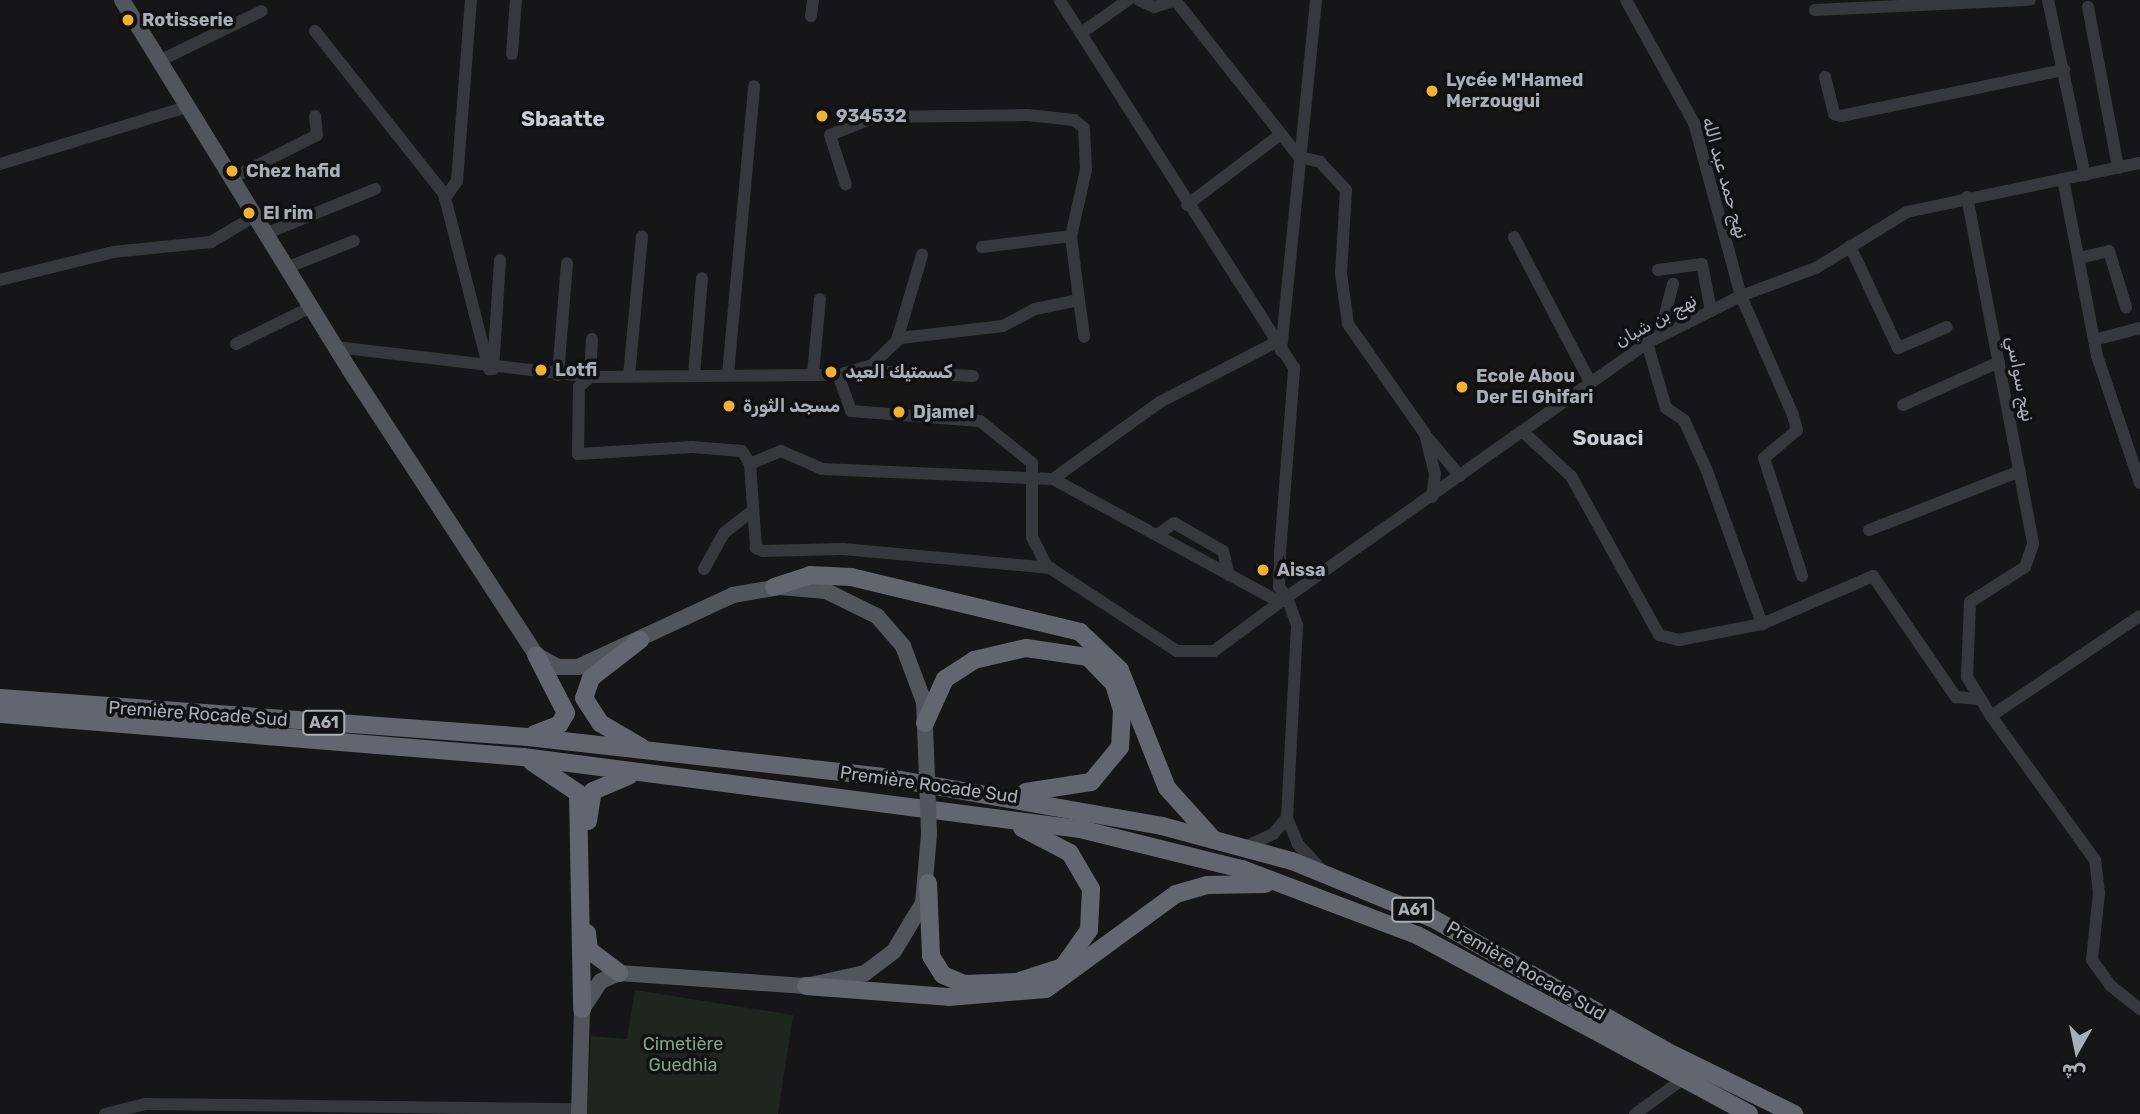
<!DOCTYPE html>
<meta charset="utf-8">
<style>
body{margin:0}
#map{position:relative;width:2140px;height:1114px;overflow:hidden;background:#161618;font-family:Rubik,Vazirmatn,sans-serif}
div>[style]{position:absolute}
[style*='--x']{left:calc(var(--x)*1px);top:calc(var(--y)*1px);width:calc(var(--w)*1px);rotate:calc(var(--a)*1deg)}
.green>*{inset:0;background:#1e261f}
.minor>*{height:12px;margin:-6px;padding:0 6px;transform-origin:6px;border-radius:6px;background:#37383d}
.major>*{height:16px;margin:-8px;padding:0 8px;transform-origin:8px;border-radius:8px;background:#53555c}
.highway>*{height:18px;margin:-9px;padding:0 9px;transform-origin:9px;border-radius:9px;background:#63666e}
.major-bridge>*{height:16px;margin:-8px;padding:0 8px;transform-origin:8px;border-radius:8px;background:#53555c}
.dots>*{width:19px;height:19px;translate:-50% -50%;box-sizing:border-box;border:4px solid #111113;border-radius:50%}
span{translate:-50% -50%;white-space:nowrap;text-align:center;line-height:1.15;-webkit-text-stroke:7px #111113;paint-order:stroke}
.shield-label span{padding:2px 5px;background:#111113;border:2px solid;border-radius:5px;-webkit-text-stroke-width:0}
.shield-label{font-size:16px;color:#a8adb8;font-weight:700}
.poi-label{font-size:18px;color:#a8adb8;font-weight:700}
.left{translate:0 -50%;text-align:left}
.street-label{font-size:18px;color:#a8adb8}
.park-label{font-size:18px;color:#7fa381}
.quarter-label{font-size:21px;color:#c9ccd4;font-weight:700}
.north{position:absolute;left:2042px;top:1016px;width:70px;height:70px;-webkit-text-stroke:5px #111113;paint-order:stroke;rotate:189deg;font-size:19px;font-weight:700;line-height:28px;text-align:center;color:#a8adb8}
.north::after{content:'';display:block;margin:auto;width:24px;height:32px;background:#a8adb8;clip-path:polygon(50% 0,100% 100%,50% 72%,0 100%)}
</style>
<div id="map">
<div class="green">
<div style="clip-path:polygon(635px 990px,793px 1015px,778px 1114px,587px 1114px,591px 1036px,627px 1039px)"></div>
</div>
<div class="minor">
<div style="--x:1139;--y:0;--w:17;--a:25"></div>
<div style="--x:1154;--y:7;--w:24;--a:-17"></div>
<div style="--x:1626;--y:0;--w:141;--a:61.1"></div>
<div style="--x:1694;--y:123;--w:179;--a:74.8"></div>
<div style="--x:1741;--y:296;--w:130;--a:66.4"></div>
<div style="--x:1793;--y:415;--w:16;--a:75"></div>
<div style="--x:1797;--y:430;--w:43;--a:139.7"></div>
<div style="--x:1764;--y:458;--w:124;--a:72.1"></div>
<div style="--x:2048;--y:0;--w:179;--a:78.1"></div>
<div style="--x:1176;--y:1;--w:199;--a:51.7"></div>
<div style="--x:1299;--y:157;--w:22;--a:13"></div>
<div style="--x:1320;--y:162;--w:38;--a:47"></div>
<div style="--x:1346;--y:190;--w:83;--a:93.4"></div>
<div style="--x:1341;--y:273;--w:51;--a:82.2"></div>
<div style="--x:1348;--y:324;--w:134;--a:55"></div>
<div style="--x:1425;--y:434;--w:41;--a:76"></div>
<div style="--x:1435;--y:474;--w:23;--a:97"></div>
<div style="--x:2088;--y:7;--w:164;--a:79.4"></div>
<div style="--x:1815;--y:10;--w:215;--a:-2.7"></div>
<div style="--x:811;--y:16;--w:16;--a:-83"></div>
<div style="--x:315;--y:31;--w:208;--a:51.6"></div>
<div style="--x:444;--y:194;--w:181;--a:75.6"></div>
<div style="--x:1084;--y:31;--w:54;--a:-35.2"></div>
<div style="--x:512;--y:54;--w:54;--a:-85.8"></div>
<div style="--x:159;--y:61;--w:114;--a:-25.9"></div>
<div style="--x:1825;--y:77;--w:38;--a:76"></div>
<div style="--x:1834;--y:114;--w:7;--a:16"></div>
<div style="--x:1841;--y:116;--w:228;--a:-11.7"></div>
<div style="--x:0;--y:164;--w:195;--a:-17"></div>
<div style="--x:232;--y:178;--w:95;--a:-26.8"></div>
<div style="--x:317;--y:135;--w:19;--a:-96"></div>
<div style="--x:2063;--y:179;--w:180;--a:79.1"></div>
<div style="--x:2097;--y:356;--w:134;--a:71.3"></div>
<div style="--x:1967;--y:197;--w:353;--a:79.2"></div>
<div style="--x:2033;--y:544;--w:24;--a:109"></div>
<div style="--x:2025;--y:567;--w:65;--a:147.5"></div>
<div style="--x:1970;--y:602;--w:75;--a:92.3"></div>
<div style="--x:1967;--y:677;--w:46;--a:58.4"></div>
<div style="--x:1991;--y:716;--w:179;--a:-33.9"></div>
<div style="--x:445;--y:198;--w:21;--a:-55"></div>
<div style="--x:457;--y:181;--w:182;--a:-85.6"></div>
<div style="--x:1187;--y:205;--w:118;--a:-37.1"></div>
<div style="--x:265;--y:234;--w:119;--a:-22.2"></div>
<div style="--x:1514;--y:237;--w:164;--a:62.3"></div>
<div style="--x:1850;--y:246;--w:113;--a:64.8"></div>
<div style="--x:1898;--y:348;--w:53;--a:-23.2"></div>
<div style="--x:982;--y:247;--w:90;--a:-7"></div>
<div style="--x:2079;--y:258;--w:31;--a:-13"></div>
<div style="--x:2109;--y:251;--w:59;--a:73.1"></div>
<div style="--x:286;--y:268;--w:73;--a:-21.7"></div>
<div style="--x:1658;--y:270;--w:44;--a:-7.8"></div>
<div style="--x:1702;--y:264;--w:48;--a:79.2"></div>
<div style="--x:0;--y:280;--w:116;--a:-13.9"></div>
<div style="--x:113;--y:252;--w:99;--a:-5.8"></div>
<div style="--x:211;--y:242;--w:51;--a:-30.6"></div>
<div style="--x:1079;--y:300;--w:37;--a:82"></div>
<div style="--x:1659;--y:337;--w:55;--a:-75.2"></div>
<div style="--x:592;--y:339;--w:38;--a:93"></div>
<div style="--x:590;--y:377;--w:15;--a:138"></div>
<div style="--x:579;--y:387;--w:67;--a:90.9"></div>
<div style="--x:578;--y:454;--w:114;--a:-3.5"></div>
<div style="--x:692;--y:447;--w:50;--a:4.6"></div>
<div style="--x:742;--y:451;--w:15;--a:58"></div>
<div style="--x:897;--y:340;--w:89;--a:-73.6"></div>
<div style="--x:2094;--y:340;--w:48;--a:-14.6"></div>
<div style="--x:1647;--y:343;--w:68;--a:73.7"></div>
<div style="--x:1666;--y:408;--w:22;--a:34"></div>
<div style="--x:1684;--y:420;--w:56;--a:65.7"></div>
<div style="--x:1707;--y:471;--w:163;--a:70.2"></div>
<div style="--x:236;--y:344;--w:84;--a:-26.3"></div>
<div style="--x:336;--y:347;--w:256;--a:6.7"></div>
<div style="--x:590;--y:377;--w:248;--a:-0.5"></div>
<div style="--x:838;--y:375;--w:38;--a:70"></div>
<div style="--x:851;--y:411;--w:129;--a:4.4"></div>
<div style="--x:980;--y:421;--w:67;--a:38.9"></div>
<div style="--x:1032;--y:463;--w:74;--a:90"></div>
<div style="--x:1032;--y:537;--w:33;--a:63"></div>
<div style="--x:1047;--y:566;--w:155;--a:33.2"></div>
<div style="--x:1177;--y:651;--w:37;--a:0"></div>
<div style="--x:1214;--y:651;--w:91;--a:-36.5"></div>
<div style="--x:1287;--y:597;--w:13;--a:-129"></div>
<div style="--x:1279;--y:587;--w:35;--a:-88"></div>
<div style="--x:1280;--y:552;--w:185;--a:-85.6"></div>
<div style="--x:1294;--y:368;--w:436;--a:-122.5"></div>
<div style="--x:1281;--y:351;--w:353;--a:-84.3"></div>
<div style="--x:493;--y:369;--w:109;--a:-86.3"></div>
<div style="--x:862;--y:371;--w:111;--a:2.6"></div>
<div style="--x:728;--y:374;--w:289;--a:-84.8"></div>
<div style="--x:813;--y:374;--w:75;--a:-84.7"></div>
<div style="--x:558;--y:375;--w:112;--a:-85.4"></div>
<div style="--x:694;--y:375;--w:97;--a:-85.3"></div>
<div style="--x:838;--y:375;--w:35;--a:-16"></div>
<div style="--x:872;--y:365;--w:39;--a:-44"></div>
<div style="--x:900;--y:338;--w:104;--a:-6.6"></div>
<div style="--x:1003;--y:326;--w:36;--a:-28"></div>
<div style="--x:1035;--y:309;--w:45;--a:-11.6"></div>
<div style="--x:1079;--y:300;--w:64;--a:-97.1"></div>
<div style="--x:1071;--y:236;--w:68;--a:-77.2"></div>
<div style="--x:1086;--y:170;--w:42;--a:-92.7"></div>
<div style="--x:1084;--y:128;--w:13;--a:-141"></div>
<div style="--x:1074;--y:120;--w:47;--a:-173.9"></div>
<div style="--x:1027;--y:115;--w:152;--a:179.2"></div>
<div style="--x:875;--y:117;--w:48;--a:158.2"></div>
<div style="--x:830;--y:135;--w:52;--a:72.3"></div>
<div style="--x:629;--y:376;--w:140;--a:-84.7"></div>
<div style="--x:1903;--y:405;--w:105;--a:-24.1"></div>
<div style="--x:1522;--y:431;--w:67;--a:42.6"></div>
<div style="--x:1571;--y:476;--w:182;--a:61"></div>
<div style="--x:1659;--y:635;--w:21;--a:14"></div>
<div style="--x:1679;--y:640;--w:85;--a:-10.9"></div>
<div style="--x:1762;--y:624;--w:121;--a:-23.4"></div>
<div style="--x:1873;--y:576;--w:147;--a:55.6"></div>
<div style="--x:1956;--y:697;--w:22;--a:5"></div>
<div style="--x:1427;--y:437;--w:51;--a:49.8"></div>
<div style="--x:1053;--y:479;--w:132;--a:-35.7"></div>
<div style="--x:1160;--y:402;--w:137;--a:-27.3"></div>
<div style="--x:1869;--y:530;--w:162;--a:-21.3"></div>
<div style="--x:1157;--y:535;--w:21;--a:-35"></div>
<div style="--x:1174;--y:523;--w:56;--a:29.7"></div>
<div style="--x:1223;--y:551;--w:25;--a:76"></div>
<div style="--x:1051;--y:568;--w:209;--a:-174.8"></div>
<div style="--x:843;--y:549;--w:80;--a:178.6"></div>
<div style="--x:763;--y:551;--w:8;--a:-157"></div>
<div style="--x:756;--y:548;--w:84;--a:-94.1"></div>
<div style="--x:750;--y:464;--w:34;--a:-23"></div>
<div style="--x:781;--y:451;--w:45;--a:23.7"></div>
<div style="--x:822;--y:469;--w:231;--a:2.5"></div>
<div style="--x:1053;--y:479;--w:258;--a:28.5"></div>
<div style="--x:704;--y:569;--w:41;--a:-60.9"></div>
<div style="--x:724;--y:533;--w:36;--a:-38"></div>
<div style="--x:1991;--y:716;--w:178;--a:54.2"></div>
<div style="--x:2095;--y:860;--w:33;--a:83"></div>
<div style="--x:2099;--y:893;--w:67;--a:96"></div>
<div style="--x:2092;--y:960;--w:31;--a:54"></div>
<div style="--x:2110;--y:985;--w:38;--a:39"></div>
<div style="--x:1245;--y:847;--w:31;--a:-25"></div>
<div style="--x:1273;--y:834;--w:21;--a:-49"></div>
<div style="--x:1321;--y:869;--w:34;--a:-133"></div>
<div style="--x:1298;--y:844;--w:28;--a:-113"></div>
<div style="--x:1287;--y:818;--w:193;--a:-87"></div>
<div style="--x:1297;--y:625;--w:30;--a:-110"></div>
<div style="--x:1287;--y:597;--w:441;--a:-35.2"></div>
<div style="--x:1647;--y:343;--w:105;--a:-26.6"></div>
<div style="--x:1741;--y:296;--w:80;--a:-20.5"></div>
<div style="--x:1816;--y:268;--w:107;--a:-31.6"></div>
<div style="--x:1907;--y:212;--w:238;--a:-11.9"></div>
<div style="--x:105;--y:1114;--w:41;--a:-14"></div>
<div style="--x:145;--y:1104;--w:434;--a:0.7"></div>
<div style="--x:1635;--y:1114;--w:59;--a:-36.1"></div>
</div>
<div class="major">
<div style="--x:122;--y:0;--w:433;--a:58.4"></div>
<div style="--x:349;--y:369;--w:342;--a:56.8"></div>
<div style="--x:536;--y:655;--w:25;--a:29"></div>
<div style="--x:558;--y:667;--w:20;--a:0"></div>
<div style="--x:578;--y:667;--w:171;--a:-24.9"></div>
<div style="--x:733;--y:595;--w:48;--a:-9.7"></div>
<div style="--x:780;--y:587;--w:46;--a:5"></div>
<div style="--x:826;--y:591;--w:57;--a:26.1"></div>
<div style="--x:877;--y:616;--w:40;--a:49"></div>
<div style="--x:903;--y:646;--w:60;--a:69.4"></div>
<div style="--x:924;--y:702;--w:49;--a:87.7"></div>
<div style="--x:579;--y:1114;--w:105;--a:-88.4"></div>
<div style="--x:582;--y:1009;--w:34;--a:-56"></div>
<div style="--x:601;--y:981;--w:20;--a:-24"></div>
<div style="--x:619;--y:973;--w:187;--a:4"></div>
<div style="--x:806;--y:986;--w:60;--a:-12.4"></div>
<div style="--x:865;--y:973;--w:36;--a:-37"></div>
<div style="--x:894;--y:951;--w:56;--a:-58.9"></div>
<div style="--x:923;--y:903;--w:69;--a:-85"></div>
</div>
<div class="highway">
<div style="--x:774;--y:587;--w:38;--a:-18"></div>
<div style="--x:810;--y:575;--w:41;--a:2.8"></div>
<div style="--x:851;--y:577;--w:236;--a:13.5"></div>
<div style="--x:1080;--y:632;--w:55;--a:43.5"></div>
<div style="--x:1120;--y:670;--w:127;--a:68.3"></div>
<div style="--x:1167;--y:788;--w:67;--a:48"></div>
<div style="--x:640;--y:640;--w:62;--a:142.2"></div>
<div style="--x:591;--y:678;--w:21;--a:109"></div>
<div style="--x:584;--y:698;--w:30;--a:57"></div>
<div style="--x:600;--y:723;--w:48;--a:30.3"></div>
<div style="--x:0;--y:698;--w:529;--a:4.22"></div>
<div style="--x:528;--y:737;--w:358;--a:6.4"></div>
<div style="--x:884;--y:777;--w:282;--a:10"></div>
<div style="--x:1162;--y:826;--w:135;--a:15.1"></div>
<div style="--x:1292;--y:861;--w:151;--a:22.2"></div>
<div style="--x:1432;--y:918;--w:269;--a:29.6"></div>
<div style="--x:1666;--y:1051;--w:143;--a:26.2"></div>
<div style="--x:0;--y:714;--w:525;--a:4.7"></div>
<div style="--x:523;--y:757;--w:562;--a:7.37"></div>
<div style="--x:1080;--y:829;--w:167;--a:13.9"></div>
<div style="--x:1242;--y:869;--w:187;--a:20.7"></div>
<div style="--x:1417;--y:935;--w:377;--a:28.3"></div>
<div style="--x:925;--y:723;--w:48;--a:-65.6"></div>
<div style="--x:945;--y:679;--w:35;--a:-33"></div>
<div style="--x:974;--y:660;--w:53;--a:-13"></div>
<div style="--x:1026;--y:648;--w:63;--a:8.3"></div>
<div style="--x:1088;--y:657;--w:37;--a:46"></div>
<div style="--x:1114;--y:684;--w:27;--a:73"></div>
<div style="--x:1122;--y:710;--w:37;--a:93"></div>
<div style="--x:1120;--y:747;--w:45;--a:129.6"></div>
<div style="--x:1091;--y:782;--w:66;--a:171.3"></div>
<div style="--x:535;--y:734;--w:26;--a:-21"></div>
<div style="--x:559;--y:725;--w:14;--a:-60"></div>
<div style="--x:566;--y:713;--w:65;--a:-117.3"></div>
<div style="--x:532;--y:762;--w:55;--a:34"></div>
<div style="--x:578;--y:793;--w:216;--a:88.9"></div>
<div style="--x:588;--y:821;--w:30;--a:-81"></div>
<div style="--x:593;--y:791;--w:39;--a:-23"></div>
<div style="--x:928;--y:883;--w:73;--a:87.6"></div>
<div style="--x:931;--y:956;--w:22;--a:58"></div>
<div style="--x:943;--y:975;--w:23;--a:23"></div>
<div style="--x:964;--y:984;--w:53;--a:-2.2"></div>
<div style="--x:1017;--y:982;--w:48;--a:-18.1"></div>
<div style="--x:1063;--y:967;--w:45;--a:-54.9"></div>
<div style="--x:1089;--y:930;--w:41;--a:-87.2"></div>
<div style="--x:1091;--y:889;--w:42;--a:-120.3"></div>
<div style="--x:1070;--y:853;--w:54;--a:-152.5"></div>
<div style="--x:587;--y:933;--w:17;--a:83"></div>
<div style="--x:589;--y:950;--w:38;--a:37"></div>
<div style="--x:806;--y:986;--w:142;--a:4.4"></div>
<div style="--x:948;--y:997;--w:98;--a:-4.7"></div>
<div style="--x:1046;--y:989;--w:161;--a:-36.2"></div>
<div style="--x:1176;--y:894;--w:32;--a:-16"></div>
<div style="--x:1207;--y:885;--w:58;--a:-1"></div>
</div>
<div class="major-bridge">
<div style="--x:926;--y:751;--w:83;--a:87.9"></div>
</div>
<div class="dots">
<div style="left:128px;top:20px;background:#f2b134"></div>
<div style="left:1432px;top:91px;background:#f2b134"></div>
<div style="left:822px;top:116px;background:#f2b134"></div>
<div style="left:232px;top:171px;background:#f2b134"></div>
<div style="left:249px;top:213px;background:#f2b134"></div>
<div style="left:541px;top:370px;background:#f2b134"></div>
<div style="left:831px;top:372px;background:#f2b134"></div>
<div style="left:1462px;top:387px;background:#f2b134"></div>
<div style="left:729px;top:406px;background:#f2b134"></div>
<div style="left:899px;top:412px;background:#f2b134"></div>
<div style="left:1263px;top:570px;background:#f2b134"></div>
</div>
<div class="shield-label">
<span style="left:324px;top:723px">A61</span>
<span style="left:1413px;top:910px">A61</span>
</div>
<div class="poi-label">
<span class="left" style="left:142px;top:20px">Rotisserie</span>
<span class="left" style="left:1446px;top:91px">Lycée M'Hamed<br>Merzougui</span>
<span class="left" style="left:836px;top:116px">934532</span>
<span class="left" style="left:246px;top:171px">Chez hafid</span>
<span class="left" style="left:263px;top:213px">El rim</span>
<span class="left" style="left:555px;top:370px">Lotfi</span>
<span class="left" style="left:845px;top:372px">كسمتيك العيد</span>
<span class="left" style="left:1476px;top:387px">Ecole Abou<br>Der El Ghifari</span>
<span class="left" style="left:743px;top:406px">مسجد الثورة</span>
<span class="left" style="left:913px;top:412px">Djamel</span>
<span class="left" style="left:1277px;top:570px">Aissa</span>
</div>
<div class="street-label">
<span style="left:1725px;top:178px;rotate:74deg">نهج حمد عبد الله</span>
<span style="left:1656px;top:321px;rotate:-29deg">نهج بن شبان</span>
<span style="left:2020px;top:379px;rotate:79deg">نهج سواسي</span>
<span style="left:198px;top:714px;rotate:4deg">Première Rocade Sud</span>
<span style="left:929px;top:785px;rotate:8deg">Première Rocade Sud</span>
<span style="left:1526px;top:971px;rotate:30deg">Première Rocade Sud</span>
</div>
<div class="park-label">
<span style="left:683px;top:1055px">Cimetière<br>Guedhia</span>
</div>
<div class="quarter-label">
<span style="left:563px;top:119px">Sbaatte</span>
<span style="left:1608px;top:438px">Souaci</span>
</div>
<div class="north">ش</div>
</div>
